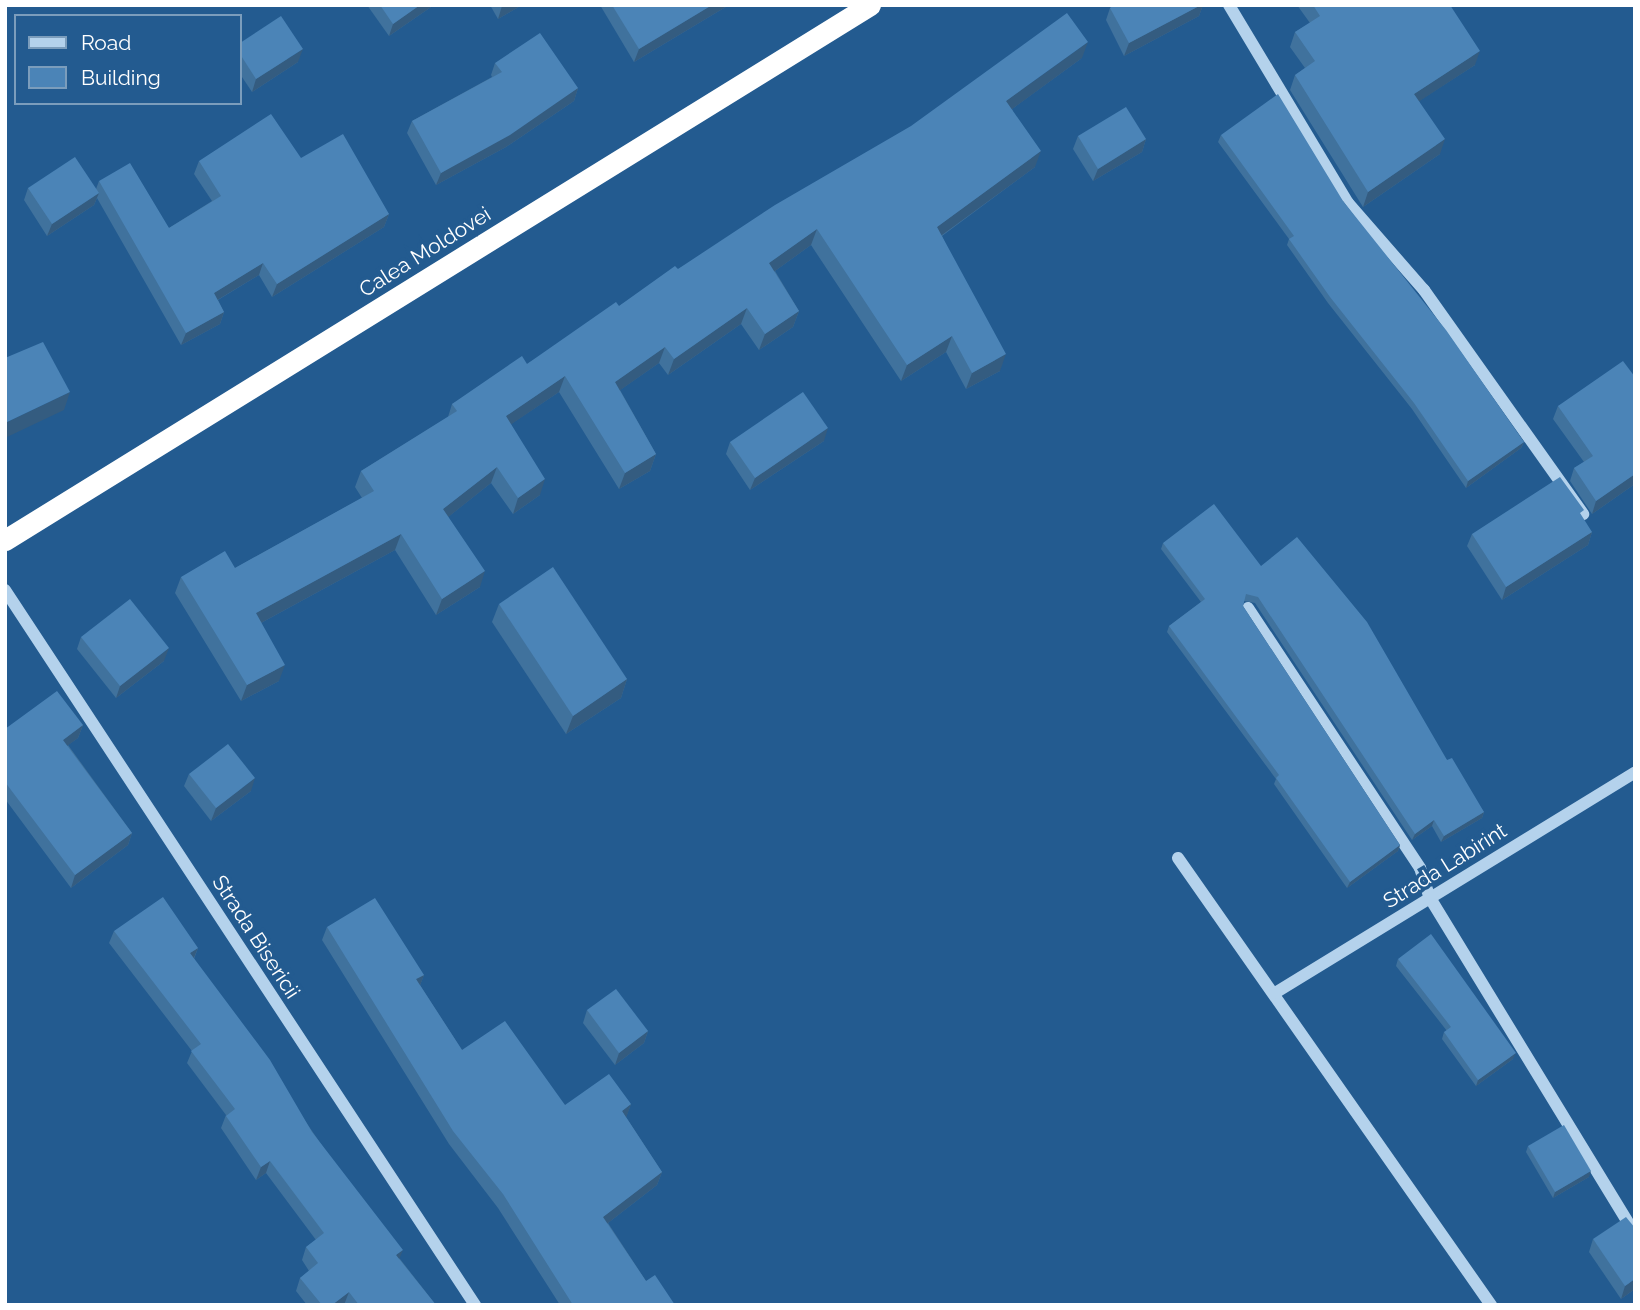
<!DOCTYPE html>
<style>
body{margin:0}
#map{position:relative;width:1640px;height:1310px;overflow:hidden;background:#235b90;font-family:Raleway,sans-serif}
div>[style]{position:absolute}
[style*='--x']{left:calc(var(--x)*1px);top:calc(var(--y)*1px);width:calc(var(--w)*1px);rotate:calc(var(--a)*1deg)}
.minor>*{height:12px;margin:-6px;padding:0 6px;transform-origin:6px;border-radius:6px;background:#b4d2ec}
.highway>*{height:21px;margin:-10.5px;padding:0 10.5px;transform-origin:10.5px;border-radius:10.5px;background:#fff}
.wall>*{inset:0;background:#40729d}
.shaded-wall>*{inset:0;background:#345c80}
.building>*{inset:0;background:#4b84b7}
span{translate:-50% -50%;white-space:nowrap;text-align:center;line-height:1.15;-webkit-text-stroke:7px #235b90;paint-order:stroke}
.street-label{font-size:21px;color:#fff}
.frame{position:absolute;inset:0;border:7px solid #fff;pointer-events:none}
.legend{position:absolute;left:14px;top:14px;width:228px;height:91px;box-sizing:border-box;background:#235b90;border:2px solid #7b9dbc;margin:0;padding:9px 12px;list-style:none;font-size:21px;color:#fff}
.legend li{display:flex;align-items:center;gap:14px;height:35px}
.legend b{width:35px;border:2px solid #7b9dbc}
</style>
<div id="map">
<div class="minor">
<div style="--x:1229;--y:5;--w:231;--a:59"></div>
<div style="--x:1348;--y:203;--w:116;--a:48.9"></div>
<div style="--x:1424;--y:290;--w:275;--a:54.6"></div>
<div style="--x:5;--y:590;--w:856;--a:56.68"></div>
<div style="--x:1248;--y:608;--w:312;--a:56.5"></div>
<div style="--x:1420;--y:868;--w:32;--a:72"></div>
<div style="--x:1430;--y:898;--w:394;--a:58.6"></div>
<div style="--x:1178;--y:858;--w:546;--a:55"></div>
<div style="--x:1275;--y:993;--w:422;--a:-31.5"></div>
</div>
<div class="highway">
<div style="--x:5;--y:540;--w:1017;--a:-31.74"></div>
</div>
<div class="wall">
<div style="clip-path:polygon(367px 5px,434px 5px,389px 36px)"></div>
<div style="clip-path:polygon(490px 5px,522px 5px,498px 19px)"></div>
<div style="clip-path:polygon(600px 5px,729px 5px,634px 62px)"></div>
<div style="clip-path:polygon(1114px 5px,1203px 5px,1199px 16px,1124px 56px,1106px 20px,1110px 8px)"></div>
<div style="clip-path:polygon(1297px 5px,1450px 5px,1475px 65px,1419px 101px,1440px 154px,1363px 207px,1290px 90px,1295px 75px,1305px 68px,1290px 47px,1295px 32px,1310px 23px)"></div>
<div style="clip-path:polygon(240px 43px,298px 62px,252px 92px,240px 74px)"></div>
<div style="clip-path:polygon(1082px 58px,1012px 109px,1035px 167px,942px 236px,1000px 371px,966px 389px,946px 352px,901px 381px,811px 245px,775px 271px,799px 311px,793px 327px,759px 350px,741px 324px,668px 375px,659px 363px,620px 390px,656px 454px,650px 471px,619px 489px,559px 392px,511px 424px,540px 495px,513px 514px,491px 483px,448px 517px,480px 587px,436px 615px,395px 550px,261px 623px,279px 681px,241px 701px,175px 593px,181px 577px,235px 568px,362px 498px,355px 487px,361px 471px,448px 417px,452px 404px,527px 364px,678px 269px)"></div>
<div style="clip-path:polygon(495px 63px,578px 88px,574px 101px,506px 147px,436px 185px,407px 133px,412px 121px,492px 77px,491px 75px)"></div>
<div style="clip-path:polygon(1221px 135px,1343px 201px,1524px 442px,1521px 448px,1466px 488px,1412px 409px,1328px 303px,1287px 245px,1289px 239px,1218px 142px)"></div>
<div style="clip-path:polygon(1078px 136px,1146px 139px,1142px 152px,1093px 181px,1073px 149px)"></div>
<div style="clip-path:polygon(301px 158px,389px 214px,384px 227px,272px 297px,259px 275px,218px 300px,224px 312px,220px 324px,181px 345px,97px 198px,94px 205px,47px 236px,24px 200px,28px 188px,96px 189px,99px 181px,169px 228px,212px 201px,194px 174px,199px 161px)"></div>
<div style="clip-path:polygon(1635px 377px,1635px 484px,1592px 514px,1570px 481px,1574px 468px,1584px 462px,1553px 419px,1558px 406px)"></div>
<div style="clip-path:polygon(824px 441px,750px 490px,726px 454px,730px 442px)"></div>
<div style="clip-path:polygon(1592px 532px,1588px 545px,1502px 600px,1467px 546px,1472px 534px)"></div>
<div style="clip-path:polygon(1163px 543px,1261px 566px,1447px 760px,1484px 812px,1482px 818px,1441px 842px,1432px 826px,1412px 840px,1255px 603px,1244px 601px,1243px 606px,1400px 845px,1398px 851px,1347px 888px,1274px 784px,1276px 779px,1167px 632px,1169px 626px,1201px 602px,1161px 549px)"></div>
<div style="clip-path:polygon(499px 604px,627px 679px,621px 698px,566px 734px,492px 622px)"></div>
<div style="clip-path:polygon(81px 637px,164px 661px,116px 698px,77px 649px)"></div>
<div style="clip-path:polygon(83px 725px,78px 738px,68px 745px,132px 833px,128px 845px,71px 888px,5px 799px,5px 729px)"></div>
<div style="clip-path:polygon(189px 774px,251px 791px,211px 821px,184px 786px)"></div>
<div style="clip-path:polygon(327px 927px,424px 975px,420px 985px,462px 1050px,565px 1105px,631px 1104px,626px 1117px,662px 1172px,657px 1185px,608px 1223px,646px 1281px,675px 1305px,560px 1305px,498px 1208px,449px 1144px,322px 940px)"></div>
<div style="clip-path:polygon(114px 931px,198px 948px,194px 959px,400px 1259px,436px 1305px,307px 1305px,296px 1291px,300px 1278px,309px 1271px,302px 1260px,306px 1247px,316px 1240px,266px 1173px,256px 1180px,221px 1128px,226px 1115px,187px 1063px,192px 1051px,109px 943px)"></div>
<div style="clip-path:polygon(1398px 959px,1513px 1059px,1476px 1086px,1442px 1039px,1444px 1032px,1447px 1031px,1396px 966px)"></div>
<div style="clip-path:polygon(587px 1010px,648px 1031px,644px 1043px,615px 1065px,583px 1023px)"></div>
<div style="clip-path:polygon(1528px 1146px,1589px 1177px,1553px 1198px,1526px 1152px)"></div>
<div style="clip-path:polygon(1593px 1239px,1635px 1289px,1621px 1299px,1589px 1252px)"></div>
</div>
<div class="shaded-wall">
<div style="clip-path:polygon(420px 5px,434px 5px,389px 36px,393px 24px)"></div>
<div style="clip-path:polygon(504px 5px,522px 5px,498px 19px,502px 6px)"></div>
<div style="clip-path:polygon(712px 5px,729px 5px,634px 62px,639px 49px)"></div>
<div style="clip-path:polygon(1201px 5px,1203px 5px,1199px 16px,1124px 56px,1129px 43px)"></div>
<div style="clip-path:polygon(1088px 42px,1082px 58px,1000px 118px,1006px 101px)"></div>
<div style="clip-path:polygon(303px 49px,298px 62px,252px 92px,256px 79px)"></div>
<div style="clip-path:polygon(1480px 51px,1475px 65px,1409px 108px,1414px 94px)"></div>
<div style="clip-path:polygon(578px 88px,574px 101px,506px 147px,436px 185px,441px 173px)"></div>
<div style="clip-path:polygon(1146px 139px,1142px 152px,1093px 181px,1098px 169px)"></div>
<div style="clip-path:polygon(1445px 139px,1440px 154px,1363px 207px,1368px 192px)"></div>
<div style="clip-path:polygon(1041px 151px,1035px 167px,931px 243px,937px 227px)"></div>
<div style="clip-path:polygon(99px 193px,94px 205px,47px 236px,52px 224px)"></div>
<div style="clip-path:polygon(389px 214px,384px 227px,272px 297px,277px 284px)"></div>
<div style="clip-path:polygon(817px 229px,811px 245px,764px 279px,769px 263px)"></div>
<div style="clip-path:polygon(263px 263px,259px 275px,209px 305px,214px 293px)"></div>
<div style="clip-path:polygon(747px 308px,741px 324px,668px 375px,674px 359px)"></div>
<div style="clip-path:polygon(799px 311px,793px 327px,759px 350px,765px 334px)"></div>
<div style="clip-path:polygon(224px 312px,220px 324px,181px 345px,186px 333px)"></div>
<div style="clip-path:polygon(952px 336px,946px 352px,901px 381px,907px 365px)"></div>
<div style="clip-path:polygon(665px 347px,659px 363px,609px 398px,615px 382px)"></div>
<div style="clip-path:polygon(1006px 354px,1000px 371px,966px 389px,972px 373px)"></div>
<div style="clip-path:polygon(565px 376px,559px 392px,500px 432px,506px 416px)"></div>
<div style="clip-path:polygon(70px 392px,64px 410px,5px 438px,5px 423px)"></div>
<div style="clip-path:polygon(828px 428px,824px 441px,750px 490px,755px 478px)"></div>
<div style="clip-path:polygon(1524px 442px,1521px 448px,1466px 488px,1468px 481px)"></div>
<div style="clip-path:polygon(656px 454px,650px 471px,619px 489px,625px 473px)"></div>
<div style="clip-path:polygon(497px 467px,491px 483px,437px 526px,443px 509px)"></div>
<div style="clip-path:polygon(1635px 474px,1635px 484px,1592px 514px,1596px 501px)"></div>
<div style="clip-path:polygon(545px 479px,540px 495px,513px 514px,518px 498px)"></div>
<div style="clip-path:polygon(1592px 532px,1588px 545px,1502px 600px,1506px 587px)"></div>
<div style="clip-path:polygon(401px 534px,395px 550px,250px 629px,256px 613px)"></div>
<div style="clip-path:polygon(485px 571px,480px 587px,436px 615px,442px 599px)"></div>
<div style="clip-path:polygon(169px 648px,164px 661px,116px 698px,120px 686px)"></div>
<div style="clip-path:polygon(285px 665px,279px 681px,241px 701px,247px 685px)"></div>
<div style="clip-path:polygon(627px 679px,621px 698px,566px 734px,573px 716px)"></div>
<div style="clip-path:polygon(83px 725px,78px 738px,59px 752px,63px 740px)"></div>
<div style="clip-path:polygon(255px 778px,251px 791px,211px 821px,216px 808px)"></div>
<div style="clip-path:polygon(1484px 812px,1482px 818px,1441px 842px,1444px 836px)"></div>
<div style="clip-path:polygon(1434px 820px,1432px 826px,1412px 840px,1415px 834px)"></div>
<div style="clip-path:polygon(132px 833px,128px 845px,71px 888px,75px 875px)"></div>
<div style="clip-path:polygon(1400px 845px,1398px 851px,1347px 888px,1350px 882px)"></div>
<div style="clip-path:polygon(198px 948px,193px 960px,190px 953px)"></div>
<div style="clip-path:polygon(424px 975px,419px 988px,416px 979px)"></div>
<div style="clip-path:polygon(648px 1031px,644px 1043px,615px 1065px,619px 1053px)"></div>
<div style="clip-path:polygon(1516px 1053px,1513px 1059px,1476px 1086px,1478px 1080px)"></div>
<div style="clip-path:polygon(631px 1104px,626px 1118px,622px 1111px)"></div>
<div style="clip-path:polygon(270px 1161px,266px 1173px,256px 1180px,261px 1167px)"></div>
<div style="clip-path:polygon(1591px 1171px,1589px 1177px,1553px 1198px,1555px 1192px)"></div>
<div style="clip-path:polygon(662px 1172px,657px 1185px,599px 1230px,603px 1217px)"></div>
<div style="clip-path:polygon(403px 1250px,398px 1262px,396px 1255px)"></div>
<div style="clip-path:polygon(1635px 1279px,1635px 1289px,1621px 1299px,1625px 1286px)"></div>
<div style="clip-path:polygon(349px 1292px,344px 1305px,332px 1305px)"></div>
</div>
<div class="building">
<div style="clip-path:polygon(380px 5px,420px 5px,393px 24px)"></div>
<div style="clip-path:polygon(612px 5px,712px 5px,639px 49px)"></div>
<div style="clip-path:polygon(1114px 5px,1201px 5px,1129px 43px,1110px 8px)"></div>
<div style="clip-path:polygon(1313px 5px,1450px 5px,1480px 51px,1414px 94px,1445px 139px,1368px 192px,1295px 75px,1315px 61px,1295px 32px,1320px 16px)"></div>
<div style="clip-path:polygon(1067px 13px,1088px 42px,1006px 101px,1041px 151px,937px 227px,1006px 354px,972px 373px,952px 336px,907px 365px,817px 229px,769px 263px,799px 311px,765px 334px,747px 308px,674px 359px,665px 347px,615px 382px,656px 454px,625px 473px,565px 376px,506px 416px,545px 479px,518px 498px,497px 467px,443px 509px,485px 571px,442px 599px,401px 534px,256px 613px,285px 665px,247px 685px,181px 577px,225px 551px,235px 568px,374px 491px,361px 471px,457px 411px,452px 404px,522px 356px,527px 364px,616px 302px,619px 306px,675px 266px,678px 269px,775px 205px,911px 126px)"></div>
<div style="clip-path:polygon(281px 16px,303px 49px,256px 79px,240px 54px,240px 43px)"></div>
<div style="clip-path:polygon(540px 33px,578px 88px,510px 135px,441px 173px,412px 121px,502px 72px,495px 63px)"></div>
<div style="clip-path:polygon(1278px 94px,1343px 201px,1446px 330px,1524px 442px,1468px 481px,1414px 403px,1330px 297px,1289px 239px,1294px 236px,1221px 135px)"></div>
<div style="clip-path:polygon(1126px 107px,1146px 139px,1098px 169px,1078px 136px)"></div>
<div style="clip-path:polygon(271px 114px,301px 158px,343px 134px,389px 214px,277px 284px,263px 263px,214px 293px,224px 312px,186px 333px,99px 181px,130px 163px,169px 228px,221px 196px,199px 161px)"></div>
<div style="clip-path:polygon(75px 157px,99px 193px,52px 224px,28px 188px)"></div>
<div style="clip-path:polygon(43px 342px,70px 392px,5px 423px,5px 358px)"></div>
<div style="clip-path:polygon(1623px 361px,1635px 377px,1635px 474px,1596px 501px,1574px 468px,1593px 456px,1558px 406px)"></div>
<div style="clip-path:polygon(803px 392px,828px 428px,755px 478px,730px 442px)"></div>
<div style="clip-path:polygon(1560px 477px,1584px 510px,1580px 513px,1592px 532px,1506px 587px,1472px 534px)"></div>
<div style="clip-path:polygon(1214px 504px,1261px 566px,1297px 537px,1367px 622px,1447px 760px,1452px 758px,1484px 812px,1444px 836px,1434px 820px,1415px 834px,1258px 597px,1246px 594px,1243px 606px,1400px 845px,1350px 882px,1276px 778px,1279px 775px,1169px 626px,1205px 599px,1163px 543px)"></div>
<div style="clip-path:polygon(553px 567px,627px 679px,573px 716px,499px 604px)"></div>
<div style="clip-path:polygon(130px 599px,169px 648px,120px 686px,81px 637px)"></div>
<div style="clip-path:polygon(57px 691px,83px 725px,63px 740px,132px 833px,75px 875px,5px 782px,5px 729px)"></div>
<div style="clip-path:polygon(228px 744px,255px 778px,216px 808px,189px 774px)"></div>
<div style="clip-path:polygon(163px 897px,198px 948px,190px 953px,270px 1060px,312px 1132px,403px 1250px,396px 1255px,436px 1305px,359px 1305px,349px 1292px,332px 1305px,322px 1305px,300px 1278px,318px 1263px,306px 1247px,324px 1233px,270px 1161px,261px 1167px,226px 1116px,235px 1109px,191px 1051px,201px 1044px,114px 931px)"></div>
<div style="clip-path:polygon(375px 898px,424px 975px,416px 979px,462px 1050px,505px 1021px,565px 1105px,609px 1074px,631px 1104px,622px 1111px,662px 1172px,603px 1217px,646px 1281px,655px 1275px,675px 1305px,573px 1305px,503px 1194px,453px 1131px,327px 927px)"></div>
<div style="clip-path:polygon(1431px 934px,1516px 1053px,1478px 1080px,1444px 1032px,1451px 1027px,1398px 959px)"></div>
<div style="clip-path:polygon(616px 989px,648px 1031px,619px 1053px,587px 1010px)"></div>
<div style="clip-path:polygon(1564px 1125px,1591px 1171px,1555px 1192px,1528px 1146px)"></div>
<div style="clip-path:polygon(1626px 1217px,1635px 1228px,1635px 1279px,1625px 1286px,1593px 1239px)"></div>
</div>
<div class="street-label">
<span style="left:425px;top:252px;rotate:-32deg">Calea Moldovei</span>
<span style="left:1445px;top:866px;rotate:-32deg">Strada Labirint</span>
<span style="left:256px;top:937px;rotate:57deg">Strada Bisericii</span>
</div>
<div class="frame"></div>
<ul class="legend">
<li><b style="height:9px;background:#b4d2ec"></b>Road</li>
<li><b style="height:19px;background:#4b84b7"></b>Building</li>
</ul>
</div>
